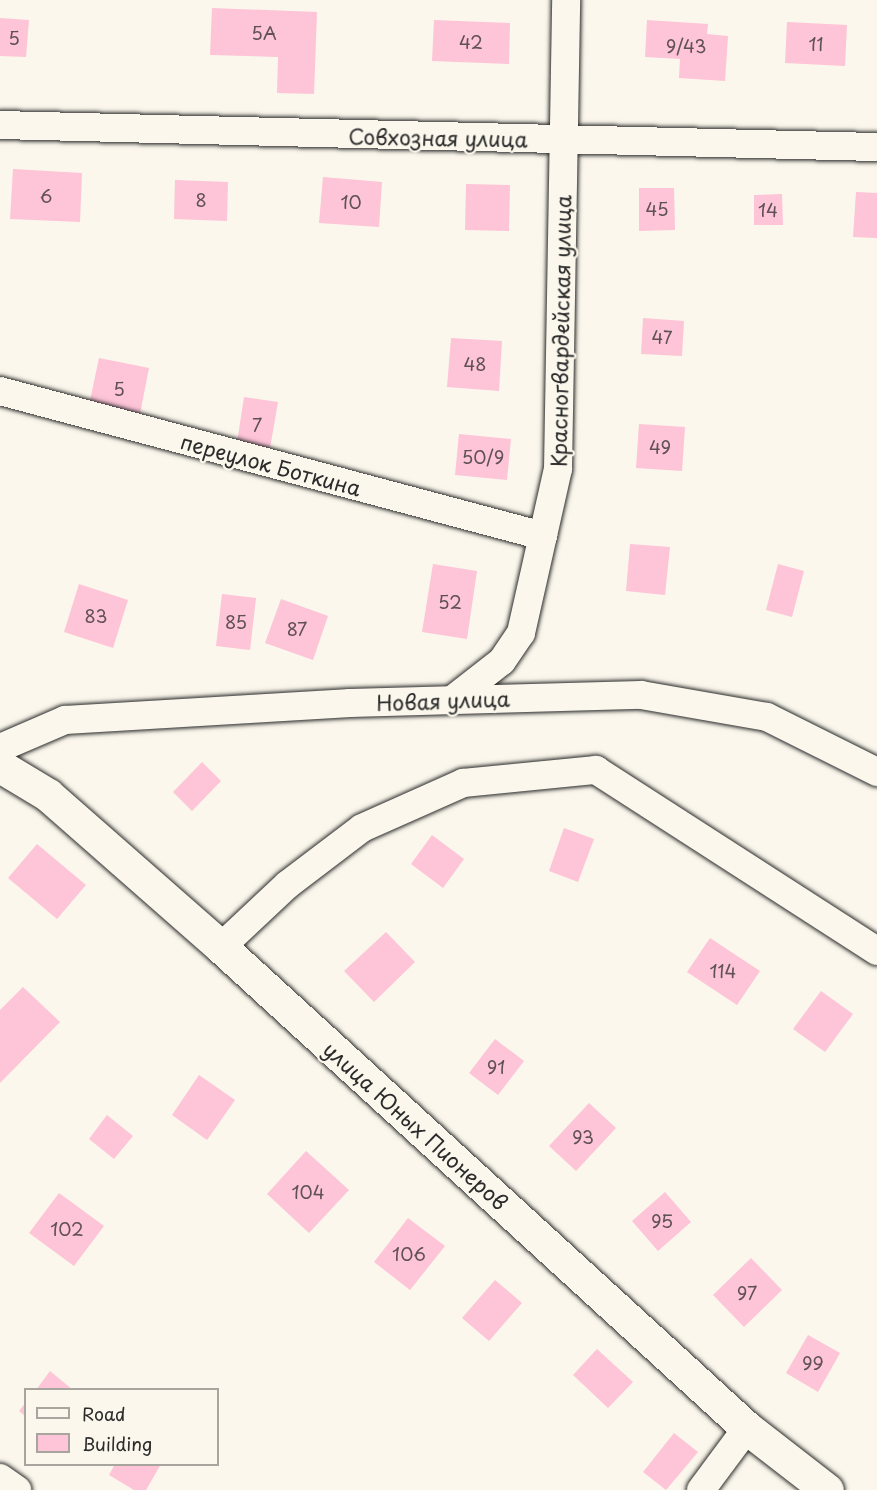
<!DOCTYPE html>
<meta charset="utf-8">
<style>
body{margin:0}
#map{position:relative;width:877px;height:1490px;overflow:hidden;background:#fbf7ec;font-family:"Playpen Sans",sans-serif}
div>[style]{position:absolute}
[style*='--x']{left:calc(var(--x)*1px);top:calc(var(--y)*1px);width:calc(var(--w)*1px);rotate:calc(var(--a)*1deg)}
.building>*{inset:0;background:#fec4d7}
.roads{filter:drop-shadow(0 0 2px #2b2b2b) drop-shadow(0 0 2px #2b2b2b)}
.minor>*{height:28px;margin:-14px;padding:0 14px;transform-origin:14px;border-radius:14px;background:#fbf7ec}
.secondary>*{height:33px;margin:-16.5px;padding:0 16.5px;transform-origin:16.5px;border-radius:16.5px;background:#fbf7ec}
span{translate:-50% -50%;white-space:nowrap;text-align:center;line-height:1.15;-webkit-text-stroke:4.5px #fbf7ec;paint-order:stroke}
.number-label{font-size:18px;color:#605156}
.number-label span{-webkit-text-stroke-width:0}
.street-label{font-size:21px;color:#2b2b2b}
.legend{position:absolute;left:24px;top:1388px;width:195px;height:78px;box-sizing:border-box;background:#fbf7ec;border:2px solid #a8a59f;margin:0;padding:8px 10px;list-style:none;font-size:18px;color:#2b2b2b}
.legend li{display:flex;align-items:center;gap:12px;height:30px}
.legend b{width:30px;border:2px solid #a8a59f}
</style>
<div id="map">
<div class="building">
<div style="clip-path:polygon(212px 8px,317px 12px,314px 94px,277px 93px,278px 57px,210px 55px)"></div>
<div style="clip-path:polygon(0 18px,29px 20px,26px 57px,0 56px)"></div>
<div style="clip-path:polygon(434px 20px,510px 23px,509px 64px,432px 61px)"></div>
<div style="clip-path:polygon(647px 20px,708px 24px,707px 34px,728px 36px,725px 81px,679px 78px,680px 59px,645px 57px)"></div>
<div style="clip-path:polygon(787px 22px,847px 25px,845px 66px,785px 63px)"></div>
<div style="clip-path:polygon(13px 169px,82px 173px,80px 222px,10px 219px)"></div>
<div style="clip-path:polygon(323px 177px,382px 182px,379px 227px,319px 223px)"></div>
<div style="clip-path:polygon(175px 180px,228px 182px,227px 221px,174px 219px)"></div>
<div style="clip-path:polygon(466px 184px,510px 185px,509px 231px,465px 230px)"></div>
<div style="clip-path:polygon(639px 188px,674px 188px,675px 230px,639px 231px)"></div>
<div style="clip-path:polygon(856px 192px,877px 193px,877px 238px,853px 237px)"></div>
<div style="clip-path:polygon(782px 194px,783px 225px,754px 225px,754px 195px)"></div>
<div style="clip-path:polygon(643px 318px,684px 321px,682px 356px,641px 354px)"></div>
<div style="clip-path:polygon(451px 338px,502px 341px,499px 391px,447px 387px)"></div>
<div style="clip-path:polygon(99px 358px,149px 368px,139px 419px,88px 410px)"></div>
<div style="clip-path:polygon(244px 397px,278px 402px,269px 454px,236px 449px)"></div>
<div style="clip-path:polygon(639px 424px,685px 427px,682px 471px,636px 468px)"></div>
<div style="clip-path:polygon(459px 434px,511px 439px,507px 480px,455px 475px)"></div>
<div style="clip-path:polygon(630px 544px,670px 547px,665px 595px,626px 591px)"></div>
<div style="clip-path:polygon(433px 564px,477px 571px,467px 639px,422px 632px)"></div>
<div style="clip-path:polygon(778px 564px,804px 571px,792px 617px,766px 610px)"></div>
<div style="clip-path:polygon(79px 584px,128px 600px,113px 648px,64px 632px)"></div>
<div style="clip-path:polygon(222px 594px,256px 598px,250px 650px,216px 646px)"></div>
<div style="clip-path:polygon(281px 599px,328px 616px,313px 660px,265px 643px)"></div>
<div style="clip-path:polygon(202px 762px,221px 781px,192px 811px,173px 792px)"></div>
<div style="clip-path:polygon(564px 828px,594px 839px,578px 882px,549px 871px)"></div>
<div style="clip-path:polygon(432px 835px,464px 859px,443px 888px,411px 864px)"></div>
<div style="clip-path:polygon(37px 844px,86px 885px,57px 919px,8px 878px)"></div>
<div style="clip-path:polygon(386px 932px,415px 962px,374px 1002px,344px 971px)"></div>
<div style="clip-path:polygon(710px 938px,760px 971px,737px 1005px,687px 972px)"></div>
<div style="clip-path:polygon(23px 987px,60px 1022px,0 1083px,0 1010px)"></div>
<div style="clip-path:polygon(821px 991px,853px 1014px,825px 1052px,793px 1029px)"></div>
<div style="clip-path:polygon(495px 1039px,524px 1061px,498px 1095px,469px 1073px)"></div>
<div style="clip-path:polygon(199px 1075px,235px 1100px,207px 1140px,172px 1115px)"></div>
<div style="clip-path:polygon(589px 1103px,616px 1128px,576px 1171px,549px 1146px)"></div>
<div style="clip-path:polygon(107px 1115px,133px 1136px,114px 1159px,89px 1139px)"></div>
<div style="clip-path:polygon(306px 1151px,349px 1190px,309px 1233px,267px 1194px)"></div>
<div style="clip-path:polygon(665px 1192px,691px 1222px,658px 1251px,632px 1221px)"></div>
<div style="clip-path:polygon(59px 1193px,104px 1226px,74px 1266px,29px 1233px)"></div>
<div style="clip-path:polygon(408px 1218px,445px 1246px,410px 1290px,374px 1262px)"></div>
<div style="clip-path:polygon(751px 1258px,782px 1290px,744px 1327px,713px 1295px)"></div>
<div style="clip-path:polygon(495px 1280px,522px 1303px,489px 1341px,462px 1318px)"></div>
<div style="clip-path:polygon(808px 1335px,840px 1353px,818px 1392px,786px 1373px)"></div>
<div style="clip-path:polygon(597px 1349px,633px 1382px,608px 1408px,573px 1375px)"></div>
<div style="clip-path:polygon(50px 1371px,73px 1390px,36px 1390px)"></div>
<div style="clip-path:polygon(26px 1402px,26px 1417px,19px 1411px)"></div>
<div style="clip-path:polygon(674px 1433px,698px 1452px,666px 1490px,643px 1472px)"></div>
<div style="clip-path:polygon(115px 1464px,161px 1464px,146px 1490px,134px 1490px,109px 1475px)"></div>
</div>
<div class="roads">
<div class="minor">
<div style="--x:0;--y:125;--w:877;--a:1.44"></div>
<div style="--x:0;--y:391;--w:562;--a:14.95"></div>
<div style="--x:452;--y:700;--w:63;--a:-38"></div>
<div style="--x:502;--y:661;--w:34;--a:-56"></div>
<div style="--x:521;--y:633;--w:168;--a:-77.3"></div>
<div style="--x:558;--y:469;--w:469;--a:-89"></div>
<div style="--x:0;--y:748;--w:71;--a:-23.3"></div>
<div style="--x:65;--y:720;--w:286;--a:-3.4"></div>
<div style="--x:350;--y:703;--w:291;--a:-1.6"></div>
<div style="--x:641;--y:695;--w:128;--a:9.9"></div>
<div style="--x:767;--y:717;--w:123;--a:26.6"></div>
<div style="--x:221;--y:947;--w:91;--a:-43.2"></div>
<div style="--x:287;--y:885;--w:94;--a:-37.2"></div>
<div style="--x:362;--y:828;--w:111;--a:-24"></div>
<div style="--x:463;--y:783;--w:134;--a:-5.6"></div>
<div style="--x:596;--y:770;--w:334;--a:32.8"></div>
<div style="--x:0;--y:1478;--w:21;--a:35"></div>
<div style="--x:701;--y:1490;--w:77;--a:-53.4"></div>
</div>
<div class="secondary">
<div style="--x:0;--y:766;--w:56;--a:31.1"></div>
<div style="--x:48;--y:795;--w:230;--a:41.3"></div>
<div style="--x:221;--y:947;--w:713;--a:42.44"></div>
<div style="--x:747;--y:1428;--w:101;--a:37.8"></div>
</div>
</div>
<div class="number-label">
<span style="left:264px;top:33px">5А</span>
<span style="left:14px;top:38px">5</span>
<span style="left:471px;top:42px">42</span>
<span style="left:816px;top:44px">11</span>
<span style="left:686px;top:46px">9/43</span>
<span style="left:46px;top:196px">6</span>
<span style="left:201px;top:200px">8</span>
<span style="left:351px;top:202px">10</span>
<span style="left:657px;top:209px">45</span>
<span style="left:768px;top:210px">14</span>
<span style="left:662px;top:337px">47</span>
<span style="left:475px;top:364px">48</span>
<span style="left:119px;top:389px">5</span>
<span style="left:257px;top:425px">7</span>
<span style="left:660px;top:447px">49</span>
<span style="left:483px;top:457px">50/9</span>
<span style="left:450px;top:602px">52</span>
<span style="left:96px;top:616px">83</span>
<span style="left:236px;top:622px">85</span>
<span style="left:297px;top:629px">87</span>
<span style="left:723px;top:971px">114</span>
<span style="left:496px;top:1067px">91</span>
<span style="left:583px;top:1137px">93</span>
<span style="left:308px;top:1192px">104</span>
<span style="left:662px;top:1221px">95</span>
<span style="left:67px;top:1229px">102</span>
<span style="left:409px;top:1254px">106</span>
<span style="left:747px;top:1293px">97</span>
<span style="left:813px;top:1363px">99</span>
</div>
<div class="street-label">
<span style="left:438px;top:137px;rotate:1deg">Совхозная улица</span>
<span style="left:560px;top:331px;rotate:-89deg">Красногвардейская улица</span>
<span style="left:271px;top:464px;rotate:15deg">переулок Боткина</span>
<span style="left:443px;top:700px;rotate:-2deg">Новая улица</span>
<span style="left:416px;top:1125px;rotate:42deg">улица Юных Пионеров</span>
</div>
<ul class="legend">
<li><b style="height:8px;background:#fbf7ec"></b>Road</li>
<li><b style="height:16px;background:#fec4d7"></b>Building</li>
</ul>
</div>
